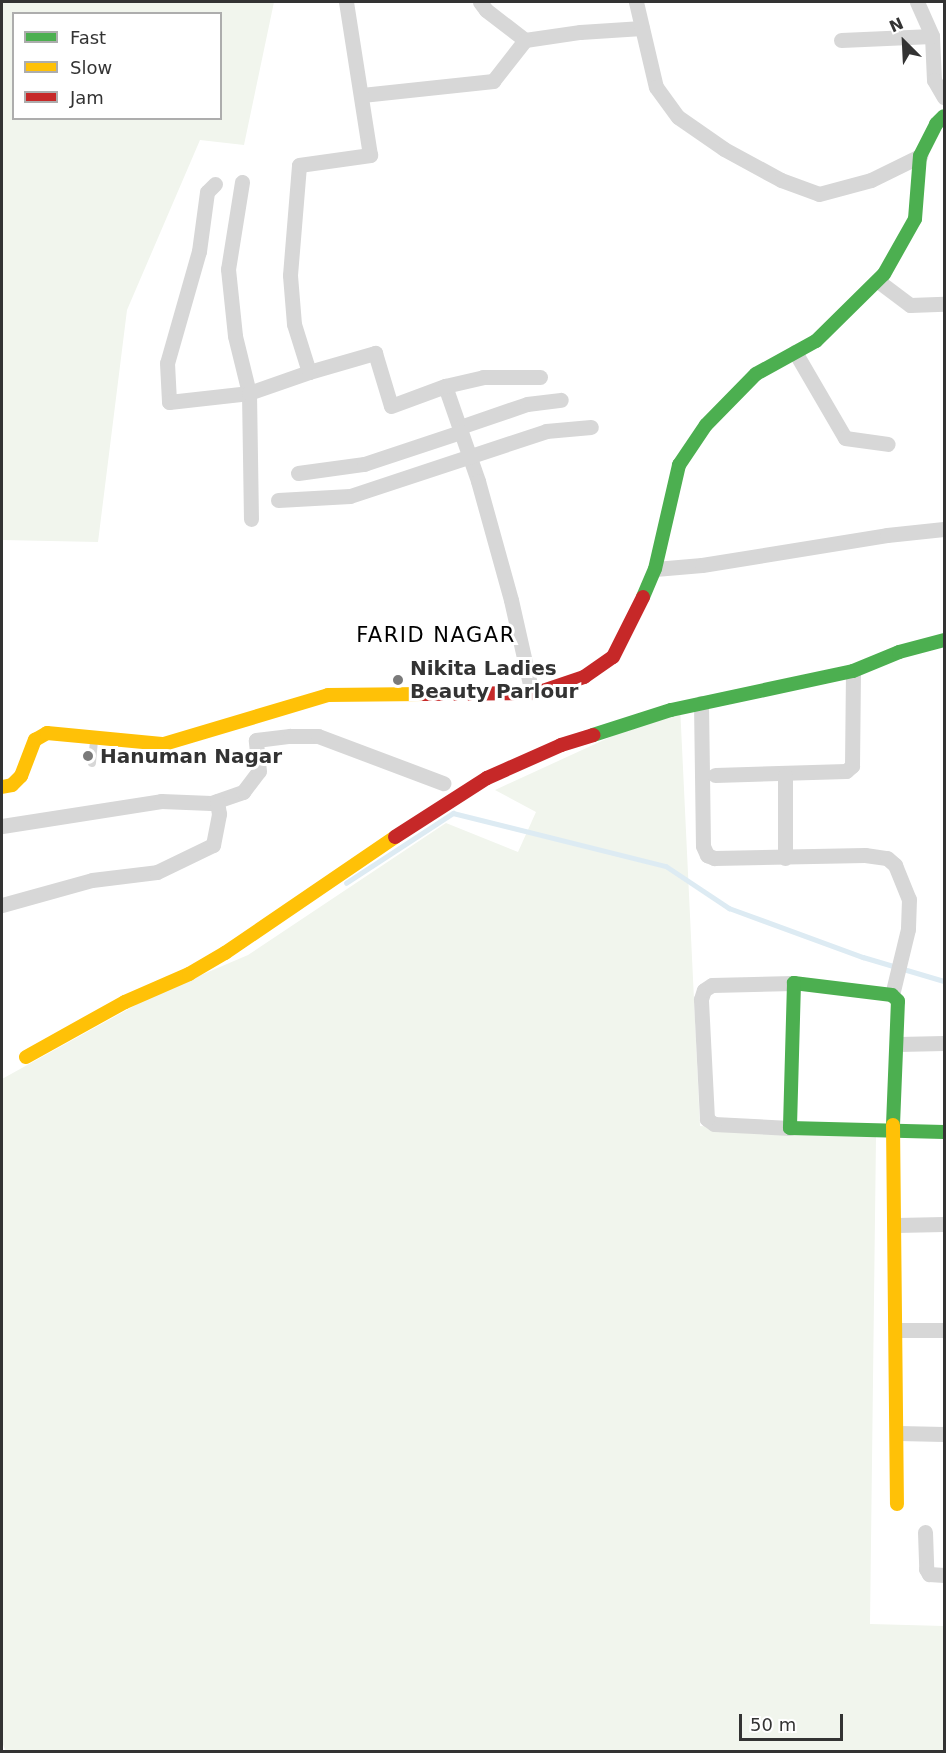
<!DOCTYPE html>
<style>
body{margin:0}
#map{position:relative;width:946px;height:1753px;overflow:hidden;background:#fff;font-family:"DejaVu Sans",sans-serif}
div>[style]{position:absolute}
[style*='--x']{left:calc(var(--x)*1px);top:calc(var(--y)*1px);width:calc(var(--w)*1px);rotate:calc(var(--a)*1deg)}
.green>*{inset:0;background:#f1f5ed}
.stream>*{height:4.5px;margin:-2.25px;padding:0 2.25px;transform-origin:2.25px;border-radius:2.25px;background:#ddebf3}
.lane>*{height:8px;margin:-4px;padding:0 4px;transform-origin:4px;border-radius:4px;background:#d7d7d7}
.street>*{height:15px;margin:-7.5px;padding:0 7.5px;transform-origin:7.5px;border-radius:7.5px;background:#d7d7d7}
.fast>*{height:14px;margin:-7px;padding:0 7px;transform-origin:7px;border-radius:7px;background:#4caf50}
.slow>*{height:14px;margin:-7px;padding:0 7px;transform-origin:7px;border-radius:7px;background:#ffc107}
.jam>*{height:14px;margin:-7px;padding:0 7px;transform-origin:7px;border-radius:7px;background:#c62828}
.dots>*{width:16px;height:16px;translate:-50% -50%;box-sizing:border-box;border:3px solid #fff;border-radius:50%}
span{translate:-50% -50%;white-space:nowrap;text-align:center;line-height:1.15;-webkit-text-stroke:6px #fff;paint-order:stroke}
.poi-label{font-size:20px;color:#333;font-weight:700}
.left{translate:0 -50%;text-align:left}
.neighbourhood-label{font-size:21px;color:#000;letter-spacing:1.5px}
.frame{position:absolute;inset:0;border:3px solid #333;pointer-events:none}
.legend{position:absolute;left:12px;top:12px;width:210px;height:108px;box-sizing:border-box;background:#fff;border:2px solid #adadad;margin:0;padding:8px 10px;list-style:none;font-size:18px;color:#333}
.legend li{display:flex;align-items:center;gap:12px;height:30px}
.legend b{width:30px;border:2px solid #adadad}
.north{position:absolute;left:874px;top:12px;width:60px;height:60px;-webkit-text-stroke:4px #fff;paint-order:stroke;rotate:336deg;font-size:16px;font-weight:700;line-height:24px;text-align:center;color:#333}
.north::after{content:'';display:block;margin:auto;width:21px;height:27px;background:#333;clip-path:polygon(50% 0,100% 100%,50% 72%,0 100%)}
.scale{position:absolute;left:739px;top:1714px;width:104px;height:27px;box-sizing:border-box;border:3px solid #333;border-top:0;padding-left:8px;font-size:18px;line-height:21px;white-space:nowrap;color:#333;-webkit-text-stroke:4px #fff;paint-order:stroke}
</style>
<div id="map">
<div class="green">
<div style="clip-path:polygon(evenodd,2px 2px,274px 2px,244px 145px,200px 140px,127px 310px,98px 542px,2px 540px,2px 2px,14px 14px,220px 14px,220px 118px,14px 118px,14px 14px)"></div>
<div style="clip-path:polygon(680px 705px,700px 1126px,876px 1137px,870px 1624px,944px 1626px,944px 1751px,6px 1752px,2px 1742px,2px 1079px,152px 996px,248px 955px,446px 823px,518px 852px,536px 812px,495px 790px)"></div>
</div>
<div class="stream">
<div style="--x:346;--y:883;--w:128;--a:-33.2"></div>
<div style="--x:453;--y:813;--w:219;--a:14"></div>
<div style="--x:666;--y:866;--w:76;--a:33.7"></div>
<div style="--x:729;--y:908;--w:143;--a:20.1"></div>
<div style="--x:863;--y:957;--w:84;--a:16.5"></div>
</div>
<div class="lane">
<div style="--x:92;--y:763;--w:23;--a:-85"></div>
</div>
<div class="street">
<div style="--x:480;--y:2;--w:10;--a:53"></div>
<div style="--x:486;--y:10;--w:49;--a:37.6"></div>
<div style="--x:525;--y:40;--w:56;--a:-8.3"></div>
<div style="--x:580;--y:32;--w:62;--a:-3.7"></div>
<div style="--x:636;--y:2;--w:87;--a:76.8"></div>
<div style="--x:656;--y:87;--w:37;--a:54"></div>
<div style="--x:678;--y:117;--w:56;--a:34.8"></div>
<div style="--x:724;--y:149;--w:65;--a:28.5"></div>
<div style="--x:781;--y:180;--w:40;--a:20.2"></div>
<div style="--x:819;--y:194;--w:54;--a:-15.1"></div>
<div style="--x:871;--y:180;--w:55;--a:-26.1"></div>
<div style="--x:917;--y:2;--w:37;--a:66"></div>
<div style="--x:932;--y:36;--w:44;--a:87.4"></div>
<div style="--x:934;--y:80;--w:20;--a:60"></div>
<div style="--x:841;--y:40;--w:91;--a:-2.5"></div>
<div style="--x:362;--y:95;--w:132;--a:-6.1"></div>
<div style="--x:493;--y:81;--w:52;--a:-52"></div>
<div style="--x:242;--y:182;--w:88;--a:99.1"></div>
<div style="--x:228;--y:269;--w:67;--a:84"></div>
<div style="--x:235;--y:336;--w:59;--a:76.2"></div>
<div style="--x:249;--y:393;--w:126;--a:89.1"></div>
<div style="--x:215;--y:184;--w:11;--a:135"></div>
<div style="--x:207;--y:192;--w:60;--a:97.7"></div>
<div style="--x:199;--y:251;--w:116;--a:105.9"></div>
<div style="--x:167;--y:363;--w:39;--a:87"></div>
<div style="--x:169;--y:402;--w:81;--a:-6.4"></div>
<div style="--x:249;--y:393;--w:64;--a:-19.3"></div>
<div style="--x:309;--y:372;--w:69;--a:-16.1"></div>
<div style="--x:375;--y:353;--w:55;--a:73.2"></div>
<div style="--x:391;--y:406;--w:58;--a:-20.3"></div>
<div style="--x:445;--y:386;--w:101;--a:70.8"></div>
<div style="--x:478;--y:481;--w:123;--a:74.5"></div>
<div style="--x:511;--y:600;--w:95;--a:77.3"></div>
<div style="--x:878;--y:281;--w:40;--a:37"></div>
<div style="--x:910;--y:305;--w:34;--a:-2"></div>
<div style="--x:795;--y:352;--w:99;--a:59.8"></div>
<div style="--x:845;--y:438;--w:43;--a:7.9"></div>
<div style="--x:309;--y:372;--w:50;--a:-107.4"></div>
<div style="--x:294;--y:324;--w:49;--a:-94.7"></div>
<div style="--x:290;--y:275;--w:110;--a:-85.3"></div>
<div style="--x:299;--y:165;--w:72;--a:-8"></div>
<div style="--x:370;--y:155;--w:155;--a:-98.9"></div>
<div style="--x:445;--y:386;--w:39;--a:-13"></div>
<div style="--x:483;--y:377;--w:57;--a:0"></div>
<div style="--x:460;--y:427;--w:71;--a:-18.9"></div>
<div style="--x:527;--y:404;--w:34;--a:-7"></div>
<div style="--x:298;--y:473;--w:67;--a:-7.8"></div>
<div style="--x:364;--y:464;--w:102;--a:-18.3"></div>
<div style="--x:278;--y:500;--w:72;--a:-3.2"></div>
<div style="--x:350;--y:496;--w:206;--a:-18.3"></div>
<div style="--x:546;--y:431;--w:45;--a:-5.1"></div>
<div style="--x:655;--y:569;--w:47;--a:-4.9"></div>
<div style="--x:702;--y:565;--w:187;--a:-9.2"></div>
<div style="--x:887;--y:535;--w:57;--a:-6"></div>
<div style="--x:701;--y:703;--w:143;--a:89.2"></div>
<div style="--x:703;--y:846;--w:10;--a:66"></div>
<div style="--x:707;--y:855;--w:8;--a:23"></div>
<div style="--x:714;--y:858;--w:151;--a:-1.1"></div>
<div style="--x:865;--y:855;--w:22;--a:8"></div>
<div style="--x:887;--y:858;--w:11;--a:41"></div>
<div style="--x:895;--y:865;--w:37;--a:68"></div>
<div style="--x:909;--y:899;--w:30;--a:92"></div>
<div style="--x:908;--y:929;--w:68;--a:103.6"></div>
<div style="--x:715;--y:775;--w:131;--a:-1.7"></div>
<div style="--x:846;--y:771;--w:8;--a:-40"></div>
<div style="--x:852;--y:766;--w:95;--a:-89.4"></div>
<div style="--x:2;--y:826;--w:161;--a:-8.9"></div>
<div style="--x:161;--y:801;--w:50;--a:2.3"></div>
<div style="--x:211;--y:803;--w:34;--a:-19"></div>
<div style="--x:243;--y:792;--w:26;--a:-53"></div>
<div style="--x:259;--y:771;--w:31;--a:-96"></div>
<div style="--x:256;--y:740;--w:34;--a:-7"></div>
<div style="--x:290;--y:736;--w:28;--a:0"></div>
<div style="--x:318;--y:736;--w:134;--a:20.6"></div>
<div style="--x:785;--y:858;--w:83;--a:-90"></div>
<div style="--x:2;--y:905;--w:93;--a:-15.5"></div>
<div style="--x:92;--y:880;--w:65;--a:-7"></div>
<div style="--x:157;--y:872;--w:62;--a:-25.7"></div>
<div style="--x:213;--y:845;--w:32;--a:-79"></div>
<div style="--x:219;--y:814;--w:13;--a:-99"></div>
<div style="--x:898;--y:1044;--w:46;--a:-1.2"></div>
<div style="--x:790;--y:1128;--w:76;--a:-177"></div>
<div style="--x:714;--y:1124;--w:9;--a:-144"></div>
<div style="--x:707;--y:1119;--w:120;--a:-92.9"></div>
<div style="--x:701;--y:999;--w:9;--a:-72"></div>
<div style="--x:704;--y:990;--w:9;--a:-32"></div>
<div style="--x:712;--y:985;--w:82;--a:-1.4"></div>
<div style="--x:896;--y:1225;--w:48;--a:-1.2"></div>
<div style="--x:897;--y:1330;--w:47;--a:0"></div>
<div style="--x:898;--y:1433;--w:46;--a:1.2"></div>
<div style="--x:925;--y:1532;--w:37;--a:88"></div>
<div style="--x:926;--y:1569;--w:6;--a:59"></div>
<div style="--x:929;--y:1574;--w:15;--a:4"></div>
</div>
<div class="fast">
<div style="--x:643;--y:597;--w:30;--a:-67"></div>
<div style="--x:655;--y:569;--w:107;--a:-77"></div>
<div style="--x:679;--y:465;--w:48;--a:-56"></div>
<div style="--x:706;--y:425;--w:71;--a:-45.6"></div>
<div style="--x:756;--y:374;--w:68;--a:-28.8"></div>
<div style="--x:816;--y:341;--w:95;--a:-44.6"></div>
<div style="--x:884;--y:274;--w:63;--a:-60.6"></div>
<div style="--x:915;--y:219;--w:63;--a:-85.5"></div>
<div style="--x:920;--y:156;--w:36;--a:-63"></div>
<div style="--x:936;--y:124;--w:11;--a:-45"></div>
<div style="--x:593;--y:735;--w:82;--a:-17.8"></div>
<div style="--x:671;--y:710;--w:186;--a:-12.1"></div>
<div style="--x:853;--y:671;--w:50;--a:-22.4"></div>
<div style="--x:899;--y:652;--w:47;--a:-14.9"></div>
<div style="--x:893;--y:1125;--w:124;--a:-87.7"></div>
<div style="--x:898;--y:1001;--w:8;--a:-135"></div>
<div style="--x:892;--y:995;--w:99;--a:-173"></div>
<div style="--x:794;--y:983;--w:145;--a:91.6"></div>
<div style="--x:790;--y:1128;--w:154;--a:1.5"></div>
</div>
<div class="slow">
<div style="--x:2;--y:787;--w:10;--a:-11"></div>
<div style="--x:12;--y:785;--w:13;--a:-45"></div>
<div style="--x:21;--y:776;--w:39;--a:-69"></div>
<div style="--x:35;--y:740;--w:14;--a:-30"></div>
<div style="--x:47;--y:733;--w:118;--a:5.4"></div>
<div style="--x:164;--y:744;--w:171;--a:-16.6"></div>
<div style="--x:328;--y:695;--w:95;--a:-0.6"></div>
<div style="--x:26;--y:1057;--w:113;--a:-29.1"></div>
<div style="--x:125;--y:1002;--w:70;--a:-23.6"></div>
<div style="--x:189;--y:974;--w:42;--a:-30.3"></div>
<div style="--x:225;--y:953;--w:206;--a:-34.3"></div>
<div style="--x:893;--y:1125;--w:379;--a:89.4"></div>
</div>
<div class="jam">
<div style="--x:423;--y:694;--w:114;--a:-0.5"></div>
<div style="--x:537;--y:693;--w:50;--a:-18.8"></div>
<div style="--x:584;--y:677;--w:35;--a:-35"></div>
<div style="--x:613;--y:657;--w:67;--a:-63.4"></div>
<div style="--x:395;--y:837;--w:109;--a:-32.7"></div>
<div style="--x:487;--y:778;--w:81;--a:-24"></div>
<div style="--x:561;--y:745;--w:34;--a:-17"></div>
</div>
<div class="dots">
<div style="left:398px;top:680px;background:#7a7a7a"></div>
<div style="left:88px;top:756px;background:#7a7a7a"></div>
</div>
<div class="poi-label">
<span class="left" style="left:410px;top:680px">Nikita Ladies<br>Beauty Parlour</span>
<span class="left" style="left:100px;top:756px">Hanuman Nagar</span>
</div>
<div class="neighbourhood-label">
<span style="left:436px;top:635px">FARID NAGAR</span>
</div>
<div class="frame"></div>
<ul class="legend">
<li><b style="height:8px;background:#4caf50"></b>Fast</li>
<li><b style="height:8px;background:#ffc107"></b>Slow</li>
<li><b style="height:8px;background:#c62828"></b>Jam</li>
</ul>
<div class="north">N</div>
<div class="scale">50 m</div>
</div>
